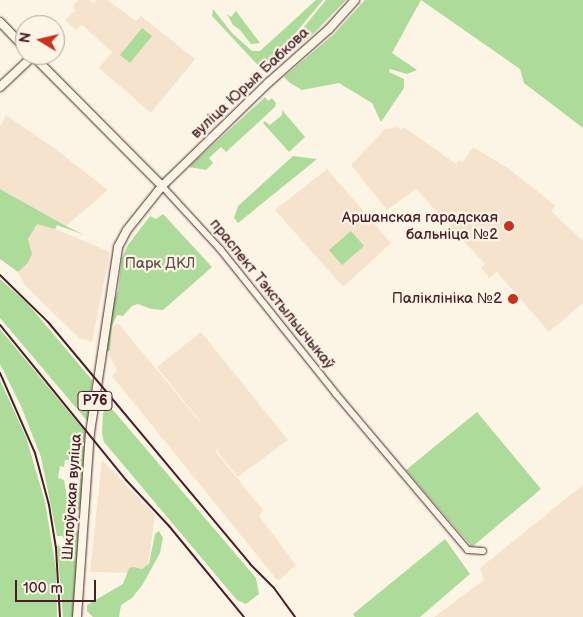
<!DOCTYPE html>
<meta charset="utf-8">
<style>
body{margin:0}
#map{position:relative;width:583px;height:617px;overflow:hidden;background:#fcf5e5;font-family:"Balsamiq Sans",sans-serif}
div>[style]{position:absolute}
[style*='--x']{left:calc(var(--x)*1px);top:calc(var(--y)*1px);width:calc(var(--w)*1px);rotate:calc(var(--a)*1deg)}
.built>*{inset:0;background:#f5e3cd}
.green>*{inset:0;background:#acdb9a}
.roads{filter:drop-shadow(0 0 1px #4a1f2b) drop-shadow(0 0 1px #4a1f2b)}
.minor>*{height:6px;margin:-3px;padding:0 3px;transform-origin:3px;border-radius:3px;background:#fcf5e5}
.major>*{height:8px;margin:-4px;padding:0 4px;transform-origin:4px;border-radius:4px;background:#fcf5e5}
.rail>*{height:2px;margin:-1px;padding:0 1px;transform-origin:1px;border-radius:1px;background:#4a1f2b}
.dots>*{width:14px;height:14px;translate:-50% -50%;box-sizing:border-box;border:2px solid #fcf5e5;border-radius:50%}
span{translate:-50% -50%;white-space:nowrap;text-align:center;line-height:1.15;-webkit-text-stroke:4.5px #fcf5e5;paint-order:stroke}
.shield-label span{padding:1px 4px;background:#fcf5e5;border:1px solid;border-radius:4px;-webkit-text-stroke-width:0}
.shield-label{font-size:14px;color:#4a1f2b;font-weight:700}
.street-label{font-size:15px;color:#4a1f2b}
.poi-label{font-size:15px;color:#4a1f2b}
.right{translate:-100% -50%;text-align:right}
.park-label{font-size:15px;color:#624e47}
.north{position:absolute;left:15px;top:15px;width:50px;height:50px;box-sizing:border-box;background:#fcf5e5;border:1px solid #b59f9b;border-radius:50%;rotate:279deg;font-size:14px;font-weight:700;line-height:20px;text-align:center;color:#4a1f2b}
.north::after{content:'';display:block;margin:auto;width:18px;height:22px;background:#c8321e;clip-path:polygon(50% 0,100% 100%,50% 72%,0 100%)}
.scale{position:absolute;left:15px;top:580px;width:81px;height:22px;box-sizing:border-box;border:2px solid #4a1f2b;border-top:0;padding-left:6px;font-size:15px;line-height:18px;white-space:nowrap;color:#4a1f2b;-webkit-text-stroke:4px #fcf5e5;paint-order:stroke}
</style>
<div id="map">
<div class="built">
<div style="clip-path:polygon(79px 0,89px 0,93px 3px,96px 0,107px 0,136px 21px,141px 16px,195px 59px,151px 113px,99px 68px,112px 52px,82px 25px,76px 30px,65px 20px,75px 11px,73px 6px)"></div>
<div style="clip-path:polygon(6px 115px,54px 148px,108px 190px,66px 226px,0 189px,0 127px)"></div>
<div style="clip-path:polygon(396px 127px,402px 130px,404px 127px,456px 164px,459px 160px,463px 162px,473px 147px,509px 169px,556px 206px,551px 211px,583px 241px,583px 303px,549px 332px,497px 272px,489px 278px,481px 268px,485px 264px,416px 189px,387px 210px,351px 165px,384px 130px)"></div>
<div style="clip-path:polygon(327px 169px,391px 243px,343px 287px,275px 210px)"></div>
<div style="clip-path:polygon(37px 223px,58px 230px,110px 252px,92px 342px,79px 338px,25px 285px,18px 272px,27px 264px,28px 239px)"></div>
<div style="clip-path:polygon(118px 323px,215px 440px,157px 367px,201px 332px,288px 440px,238px 477px,217px 451px,221px 446px,215px 451px,263px 510px,259px 516px,296px 565px,278px 581px,112px 376px,117px 370px,109px 355px,113px 327px)"></div>
<div style="clip-path:polygon(102px 460px,155px 515px,147px 573px,90px 572px)"></div>
<div style="clip-path:polygon(583px 485px,583px 617px,434px 617px,484px 580px,480px 568px)"></div>
</div>
<div class="green">
<div style="clip-path:polygon(316px 0,323px 0,270px 64px,272px 66px,326px 0,346px 0,316px 31px,266px 74px,212px 16px,213px 9px,232px 33px,252px 51px,260px 51px)"></div>
<div style="clip-path:polygon(365px 0,583px 0,583px 128px,524px 83px,520px 69px,421px 0,392px 53px,417px 70px,407px 74px,390px 69px,389px 72px,404px 79px,404px 88px,381px 122px,372px 103px,339px 83px,302px 90px,290px 83px,284px 77px,334px 34px)"></div>
<div style="clip-path:polygon(236px 11px,260px 43px,251px 44px,240px 30px,233px 25px,227px 14px,231px 17px)"></div>
<div style="clip-path:polygon(142px 28px,152px 36px,130px 63px,120px 55px)"></div>
<div style="clip-path:polygon(265px 97px,268px 101px,272px 98px,276px 103px,275px 107px,226px 152px,221px 147px,209px 158px,213px 163px,206px 170px,189px 167px)"></div>
<div style="clip-path:polygon(282px 110px,305px 137px,289px 152px,263px 123px,265px 121px,270px 125px,282px 115px)"></div>
<div style="clip-path:polygon(293px 156px,317px 159px,238px 223px,234px 218px,238px 206px)"></div>
<div style="clip-path:polygon(0 189px,66px 226px,84px 235px,57px 225px,55px 229px,37px 224px,28px 239px,32px 254px,27px 264px,18px 272px,0 259px)"></div>
<div style="clip-path:polygon(163px 214px,212px 267px,163px 310px,151px 309px,138px 304px,132px 306px,123px 316px,117px 315px,112px 326px,110px 350px,107px 352px,105px 350px,112px 307px,118px 291px,122px 258px,128px 245px,150px 216px,156px 219px)"></div>
<div style="clip-path:polygon(351px 231px,364px 246px,342px 265px,329px 250px)"></div>
<div style="clip-path:polygon(0 279px,28px 304px,92px 380px,89px 423px,0 318px)"></div>
<div style="clip-path:polygon(0 329px,88px 435px,80px 510px,75px 509px,72px 491px,79px 488px,80px 478px,75px 474px,76px 461px,65px 460px,64px 467px,60px 466px,58px 478px,64px 480px,70px 515px,80px 517px,79px 522px,71px 530px,64px 541px,63px 536px,57px 536px,41px 457px,21px 406px,0 364px)"></div>
<div style="clip-path:polygon(0 380px,26px 437px,45px 502px,56px 569px,57px 617px,0 617px)"></div>
<div style="clip-path:polygon(106px 408px,113px 410px,256px 578px,259px 594px,246px 604px,237px 600px,104px 442px,102px 433px,103px 413px)"></div>
<div style="clip-path:polygon(477px 412px,541px 489px,472px 547px,406px 470px)"></div>
<div style="clip-path:polygon(79px 530px,73px 617px,63px 617px,57px 545px,63px 548px,72px 535px)"></div>
<div style="clip-path:polygon(159px 531px,163px 538px,160px 553px,143px 584px,132px 598px,121px 605px,119px 617px,93px 617px,87px 611px,87px 605px,123px 584px,129px 568px,134px 567px,142px 569px,149px 564px,155px 534px)"></div>
<div style="clip-path:polygon(445px 539px,470px 574px,420px 617px,355px 617px,353px 614px)"></div>
</div>
<div class="roads">
<div class="minor">
<div style="--x:162;--y:186;--w:86;--a:47.4"></div>
<div style="--x:220;--y:249;--w:186;--a:51.3"></div>
<div style="--x:336;--y:394;--w:204;--a:49.8"></div>
<div style="--x:468;--y:550;--w:15;--a:4"></div>
</div>
<div class="major">
<div style="--x:0;--y:22;--w:36;--a:46"></div>
<div style="--x:32;--y:55;--w:185;--a:45.2"></div>
<div style="--x:0;--y:87;--w:45;--a:-43.2"></div>
<div style="--x:77;--y:617;--w:184;--a:-86"></div>
<div style="--x:90;--y:433;--w:188;--a:-81.4"></div>
<div style="--x:118;--y:247;--w:19;--a:-62"></div>
<div style="--x:127;--y:230;--w:56;--a:-51.5"></div>
<div style="--x:162;--y:186;--w:148;--a:-44.2"></div>
<div style="--x:268;--y:83;--w:81;--a:-41.5"></div>
<div style="--x:329;--y:29;--w:39;--a:-48"></div>
</div>
</div>
<div class="rail">
<div style="--x:0;--y:275;--w:67;--a:44.4"></div>
<div style="--x:48;--y:322;--w:315;--a:50.1"></div>
<div style="--x:250;--y:564;--w:34;--a:45"></div>
<div style="--x:274;--y:588;--w:36;--a:54"></div>
<div style="--x:0;--y:325;--w:200;--a:50.9"></div>
<div style="--x:126;--y:480;--w:63;--a:46.9"></div>
<div style="--x:169;--y:526;--w:118;--a:50.5"></div>
<div style="--x:0;--y:373;--w:87;--a:66.4"></div>
<div style="--x:35;--y:453;--w:54;--a:74.9"></div>
<div style="--x:49;--y:505;--w:44;--a:80.8"></div>
<div style="--x:56;--y:548;--w:69;--a:86.7"></div>
</div>
<div class="dots">
<div style="left:509px;top:226px;background:#c8321e"></div>
<div style="left:513px;top:299px;background:#c8321e"></div>
</div>
<div class="shield-label">
<span style="left:95px;top:401px">Р76</span>
</div>
<div class="street-label">
<span style="left:250px;top:83px;rotate:-43deg">вуліца Юрыя Бабкова</span>
<span style="left:272px;top:294px;rotate:51deg">праспект Тэкстыльшчыкаў</span>
<span style="left:72px;top:497px;rotate:-86deg">Шклоўская вуліца</span>
</div>
<div class="poi-label">
<span class="right" style="left:498px;top:226px">Аршанская гарадская<br>бальніца №2</span>
<span class="right" style="left:502px;top:299px">Паліклініка №2</span>
</div>
<div class="park-label">
<span style="left:160px;top:264px">Парк ДКЛ</span>
</div>
<div class="north">N</div>
<div class="scale">100 m</div>
</div>
